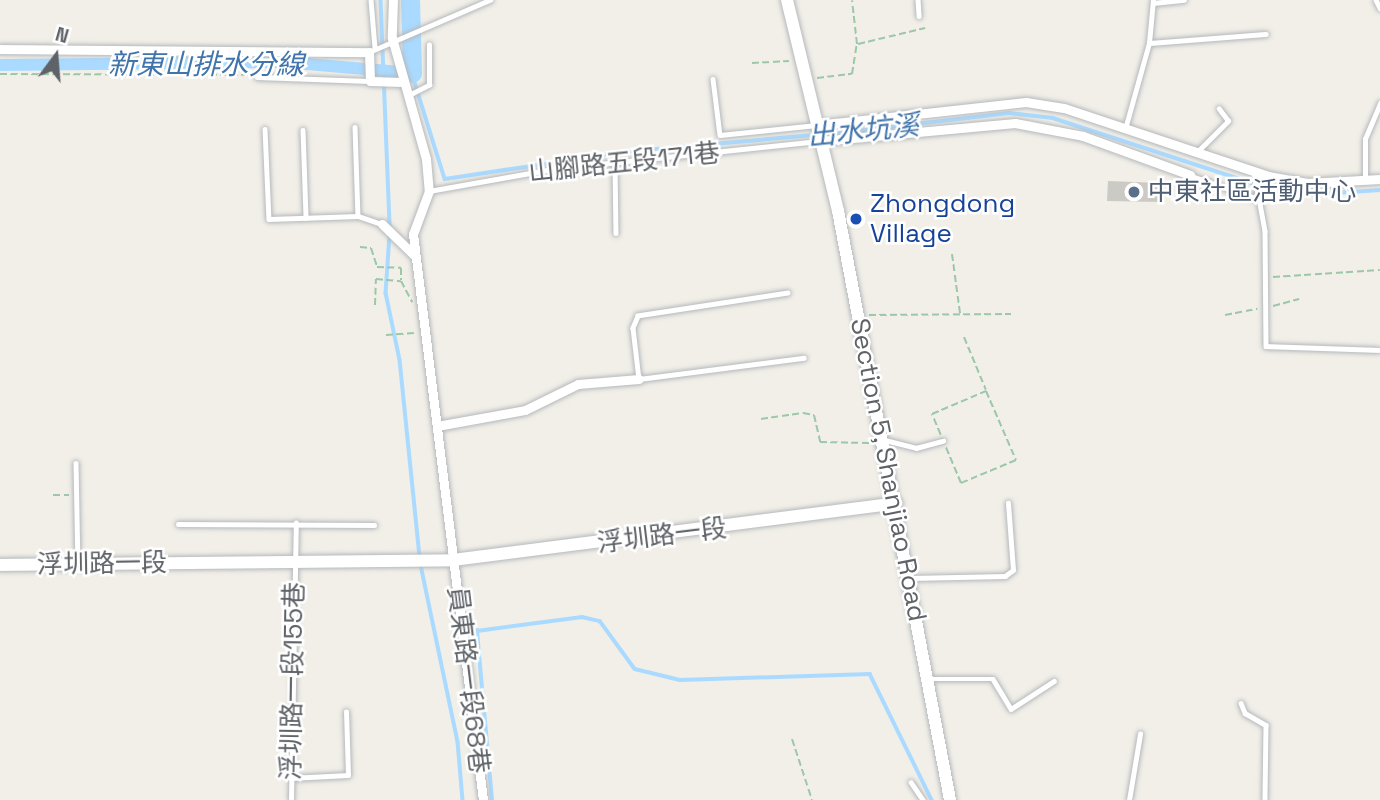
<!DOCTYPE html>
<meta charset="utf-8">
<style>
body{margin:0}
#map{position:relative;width:1380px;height:800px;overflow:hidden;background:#f1efe8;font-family:"Space Grotesk","Noto Sans TC",sans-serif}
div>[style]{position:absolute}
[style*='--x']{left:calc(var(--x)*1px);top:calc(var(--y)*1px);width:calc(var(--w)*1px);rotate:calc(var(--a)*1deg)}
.stream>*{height:3.5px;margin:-1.75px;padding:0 1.75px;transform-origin:1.75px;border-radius:1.75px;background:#aadaff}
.canal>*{height:12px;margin:-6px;padding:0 6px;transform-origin:6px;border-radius:6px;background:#aadaff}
.river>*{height:19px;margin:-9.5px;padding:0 9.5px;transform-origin:9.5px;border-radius:9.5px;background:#aadaff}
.building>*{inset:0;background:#cccac5}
.path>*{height:2px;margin-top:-1px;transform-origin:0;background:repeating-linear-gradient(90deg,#9cc7a9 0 7px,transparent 0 10.5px)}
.roads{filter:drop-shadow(0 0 2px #b5b8bc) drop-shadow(0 0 2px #b5b8bc)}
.service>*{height:4.5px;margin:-2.25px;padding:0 2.25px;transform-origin:2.25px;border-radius:2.25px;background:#fff}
.minor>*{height:9px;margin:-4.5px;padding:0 4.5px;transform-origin:4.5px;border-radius:4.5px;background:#fff}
.tertiary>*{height:12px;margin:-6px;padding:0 6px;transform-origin:6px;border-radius:6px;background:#fff}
.secondary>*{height:12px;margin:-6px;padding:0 6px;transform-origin:6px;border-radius:6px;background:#fff}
.dots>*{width:19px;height:19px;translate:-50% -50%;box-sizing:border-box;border:4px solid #fff;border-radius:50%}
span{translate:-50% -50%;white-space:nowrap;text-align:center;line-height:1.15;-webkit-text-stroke:5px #fff;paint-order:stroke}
.street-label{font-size:26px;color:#5f6368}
.service-label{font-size:26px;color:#4e5e75}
.left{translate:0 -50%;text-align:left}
.transit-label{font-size:26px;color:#164399}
.water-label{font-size:28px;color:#4174aa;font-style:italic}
.north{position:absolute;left:21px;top:21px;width:70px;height:70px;-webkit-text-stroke:5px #fff;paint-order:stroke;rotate:16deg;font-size:19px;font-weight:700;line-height:28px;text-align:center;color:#5f6368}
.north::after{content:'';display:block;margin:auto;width:24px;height:32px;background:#5f6368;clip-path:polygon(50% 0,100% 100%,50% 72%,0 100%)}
</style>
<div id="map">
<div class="stream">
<div style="--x:381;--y:0;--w:228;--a:87.7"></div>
<div style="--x:412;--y:73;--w:111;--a:72.7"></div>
<div style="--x:445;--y:179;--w:180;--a:-8.6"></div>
<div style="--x:623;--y:152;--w:193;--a:-5.1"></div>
<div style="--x:822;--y:135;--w:188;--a:-6.7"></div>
<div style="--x:1009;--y:113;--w:44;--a:6.5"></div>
<div style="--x:1053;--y:118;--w:251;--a:18.1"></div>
<div style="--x:1292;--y:196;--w:88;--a:-3.9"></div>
<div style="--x:390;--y:235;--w:58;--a:93.9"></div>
<div style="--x:386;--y:293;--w:68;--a:78.2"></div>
<div style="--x:400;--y:360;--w:198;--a:84.2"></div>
<div style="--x:421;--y:565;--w:181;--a:78.2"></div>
<div style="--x:458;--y:742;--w:58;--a:85.1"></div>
<div style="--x:492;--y:800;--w:170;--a:-95.1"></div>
<div style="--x:477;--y:631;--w:106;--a:-7.6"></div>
<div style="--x:582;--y:617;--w:18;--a:13"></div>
<div style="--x:600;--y:621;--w:59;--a:53.9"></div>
<div style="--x:635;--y:669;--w:46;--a:13.7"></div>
<div style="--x:680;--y:680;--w:190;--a:-1.8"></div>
<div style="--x:870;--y:674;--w:140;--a:63.8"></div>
</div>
<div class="canal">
<div style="--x:0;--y:65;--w:284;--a:-0.6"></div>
<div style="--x:284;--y:62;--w:128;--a:4.9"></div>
</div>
<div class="river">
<div style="--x:410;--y:0;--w:73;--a:88.4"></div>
</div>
<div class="building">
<div style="clip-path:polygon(1108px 181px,1160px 183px,1160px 202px,1107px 201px)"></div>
</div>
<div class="path">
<div style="--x:858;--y:44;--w:69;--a:-13.4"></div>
<div style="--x:752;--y:63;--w:37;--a:-3"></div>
<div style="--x:0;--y:74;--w:250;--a:0.2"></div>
<div style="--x:817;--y:78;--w:35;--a:-7"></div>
<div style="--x:852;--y:74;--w:30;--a:-81"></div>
<div style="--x:857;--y:44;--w:44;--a:-96.5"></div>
<div style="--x:360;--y:247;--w:11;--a:5"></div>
<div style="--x:371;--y:248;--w:20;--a:72"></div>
<div style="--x:377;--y:267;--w:24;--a:2"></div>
<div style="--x:401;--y:268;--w:12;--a:90"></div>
<div style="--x:952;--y:254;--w:60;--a:82.3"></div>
<div style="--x:1273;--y:277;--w:107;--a:-3.7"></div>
<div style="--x:375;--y:305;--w:26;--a:-88"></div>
<div style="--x:376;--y:279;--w:25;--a:5"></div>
<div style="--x:401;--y:281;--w:24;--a:62"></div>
<div style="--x:1273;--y:306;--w:27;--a:-15"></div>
<div style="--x:869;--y:315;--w:142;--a:-0.4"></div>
<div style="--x:1225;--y:315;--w:33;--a:-11"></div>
<div style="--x:386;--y:335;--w:28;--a:-4"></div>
<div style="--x:964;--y:337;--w:57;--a:67.5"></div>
<div style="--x:986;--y:391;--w:75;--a:66.5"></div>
<div style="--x:1016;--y:460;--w:60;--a:157.3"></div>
<div style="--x:961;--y:483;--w:75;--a:-112.8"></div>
<div style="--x:932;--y:414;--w:59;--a:-23.1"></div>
<div style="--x:761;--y:419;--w:42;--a:-8.1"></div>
<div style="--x:803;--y:413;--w:11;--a:10"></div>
<div style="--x:814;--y:415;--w:28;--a:77"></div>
<div style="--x:820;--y:442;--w:49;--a:1.2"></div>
<div style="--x:53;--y:495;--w:16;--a:0"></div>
<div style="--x:792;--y:739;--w:64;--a:71.8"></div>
</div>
<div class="roads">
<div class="service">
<div style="--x:371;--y:0;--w:48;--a:85.2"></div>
<div style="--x:918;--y:0;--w:16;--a:86"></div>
<div style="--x:1376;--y:0;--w:9;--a:63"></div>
<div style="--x:1153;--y:3;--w:31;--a:-6"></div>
<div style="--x:1149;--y:43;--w:117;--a:-4.4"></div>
<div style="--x:369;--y:52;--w:132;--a:-23.3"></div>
<div style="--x:257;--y:77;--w:112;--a:2"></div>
<div style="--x:713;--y:79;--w:56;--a:82.9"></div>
<div style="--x:720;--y:135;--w:97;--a:-5.9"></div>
<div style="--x:407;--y:96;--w:25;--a:-27"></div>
<div style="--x:429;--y:85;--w:40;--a:-90"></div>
<div style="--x:355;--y:127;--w:89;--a:88.1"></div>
<div style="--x:265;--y:129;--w:90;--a:87.5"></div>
<div style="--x:269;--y:219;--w:89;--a:-1.9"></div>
<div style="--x:358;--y:216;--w:24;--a:19"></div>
<div style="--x:1125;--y:129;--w:89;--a:-74.4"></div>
<div style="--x:1149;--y:43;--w:43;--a:-84.7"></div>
<div style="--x:303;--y:130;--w:88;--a:88"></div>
<div style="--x:1197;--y:152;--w:44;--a:-45"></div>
<div style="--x:1228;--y:121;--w:15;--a:-127"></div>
<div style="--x:615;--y:164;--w:69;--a:89.2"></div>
<div style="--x:1254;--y:172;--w:60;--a:79.4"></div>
<div style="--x:1265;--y:231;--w:115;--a:89.5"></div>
<div style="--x:1266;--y:346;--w:112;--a:2"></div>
<div style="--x:1191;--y:176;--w:74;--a:18.9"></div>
<div style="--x:1365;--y:179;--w:40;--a:-90"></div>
<div style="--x:1365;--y:139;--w:39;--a:-67"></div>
<div style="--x:429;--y:191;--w:125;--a:-10.1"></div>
<div style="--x:552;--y:169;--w:268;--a:-6"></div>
<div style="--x:788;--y:293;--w:152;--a:171.3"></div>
<div style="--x:638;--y:316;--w:13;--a:113"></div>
<div style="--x:633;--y:328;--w:51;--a:83.3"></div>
<div style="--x:639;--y:379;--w:166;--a:-7.3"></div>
<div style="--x:885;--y:440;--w:32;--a:14"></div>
<div style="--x:916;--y:448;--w:28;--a:-15"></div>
<div style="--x:76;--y:463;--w:101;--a:88.9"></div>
<div style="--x:178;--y:524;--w:196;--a:0.3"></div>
<div style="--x:910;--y:578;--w:95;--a:-1.2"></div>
<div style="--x:1005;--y:576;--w:10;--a:-37"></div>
<div style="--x:1013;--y:570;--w:67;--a:-94.3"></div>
<div style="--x:929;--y:679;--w:64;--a:0"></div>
<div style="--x:993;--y:679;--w:35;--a:59"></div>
<div style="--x:1011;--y:709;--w:51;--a:-33.1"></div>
<div style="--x:1241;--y:703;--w:11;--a:68"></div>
<div style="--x:1245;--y:713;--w:24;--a:30"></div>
<div style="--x:1266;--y:725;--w:75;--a:90.8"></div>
<div style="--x:290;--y:778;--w:58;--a:-3"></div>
<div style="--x:348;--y:775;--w:63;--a:-91.8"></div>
<div style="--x:911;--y:782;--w:22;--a:56"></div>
<div style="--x:291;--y:800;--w:277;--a:-89"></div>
<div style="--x:1129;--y:800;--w:67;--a:-80.5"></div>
</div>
<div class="minor">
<div style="--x:393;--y:0;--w:38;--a:92"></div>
<div style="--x:392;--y:38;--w:126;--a:74.3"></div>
<div style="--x:426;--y:159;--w:32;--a:85"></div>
<div style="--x:429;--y:191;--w:46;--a:110.4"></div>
<div style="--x:413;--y:234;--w:570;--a:82.95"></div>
<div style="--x:0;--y:49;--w:369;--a:0.5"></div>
<div style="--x:369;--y:52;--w:29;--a:88"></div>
<div style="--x:370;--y:81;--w:32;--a:2"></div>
<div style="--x:817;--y:125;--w:210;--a:-6.3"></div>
<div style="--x:1026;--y:102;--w:38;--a:9"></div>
<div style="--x:1064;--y:108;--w:215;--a:18.4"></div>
<div style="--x:1268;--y:176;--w:40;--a:10"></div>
<div style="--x:1307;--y:183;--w:73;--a:-3.1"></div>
<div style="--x:820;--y:141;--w:196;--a:-5.3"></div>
<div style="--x:1015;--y:123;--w:69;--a:10.8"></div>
<div style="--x:1083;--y:136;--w:114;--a:20"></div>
<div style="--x:382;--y:224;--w:47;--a:44.1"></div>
<div style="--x:437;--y:426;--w:89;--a:-10.3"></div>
<div style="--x:525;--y:410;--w:59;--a:-26.1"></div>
<div style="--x:578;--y:384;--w:61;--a:-4.7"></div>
</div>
<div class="tertiary">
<div style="--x:0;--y:565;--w:453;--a:-0.6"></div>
<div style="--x:453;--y:560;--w:447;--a:-7.3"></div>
</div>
<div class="secondary">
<div style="--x:787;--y:0;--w:217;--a:76.4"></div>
<div style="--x:838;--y:211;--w:600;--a:79.23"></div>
</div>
</div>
<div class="dots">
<div style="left:1134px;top:192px;background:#5c6f8a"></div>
<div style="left:856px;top:219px;background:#1a4fb4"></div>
</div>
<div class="street-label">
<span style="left:624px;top:163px;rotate:-6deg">山腳路五段171巷</span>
<span style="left:888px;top:470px;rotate:79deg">Section 5, Shanjiao Road</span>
<span style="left:662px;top:536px;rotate:-7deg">浮圳路一段</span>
<span style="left:102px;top:564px;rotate:-1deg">浮圳路一段</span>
<span style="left:468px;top:680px;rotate:83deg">員東路一段68巷</span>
<span style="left:293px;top:681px;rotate:-89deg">浮圳路一段155巷</span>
</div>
<div class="service-label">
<span class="left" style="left:1148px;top:192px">中東社區活動中心</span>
</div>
<div class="transit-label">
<span class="left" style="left:870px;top:219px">Zhongdong<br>Village</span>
</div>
<div class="water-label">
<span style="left:206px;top:64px">新東山排水分線</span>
<span style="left:863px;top:130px;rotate:-6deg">出水坑溪</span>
</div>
<div class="north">N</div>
</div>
